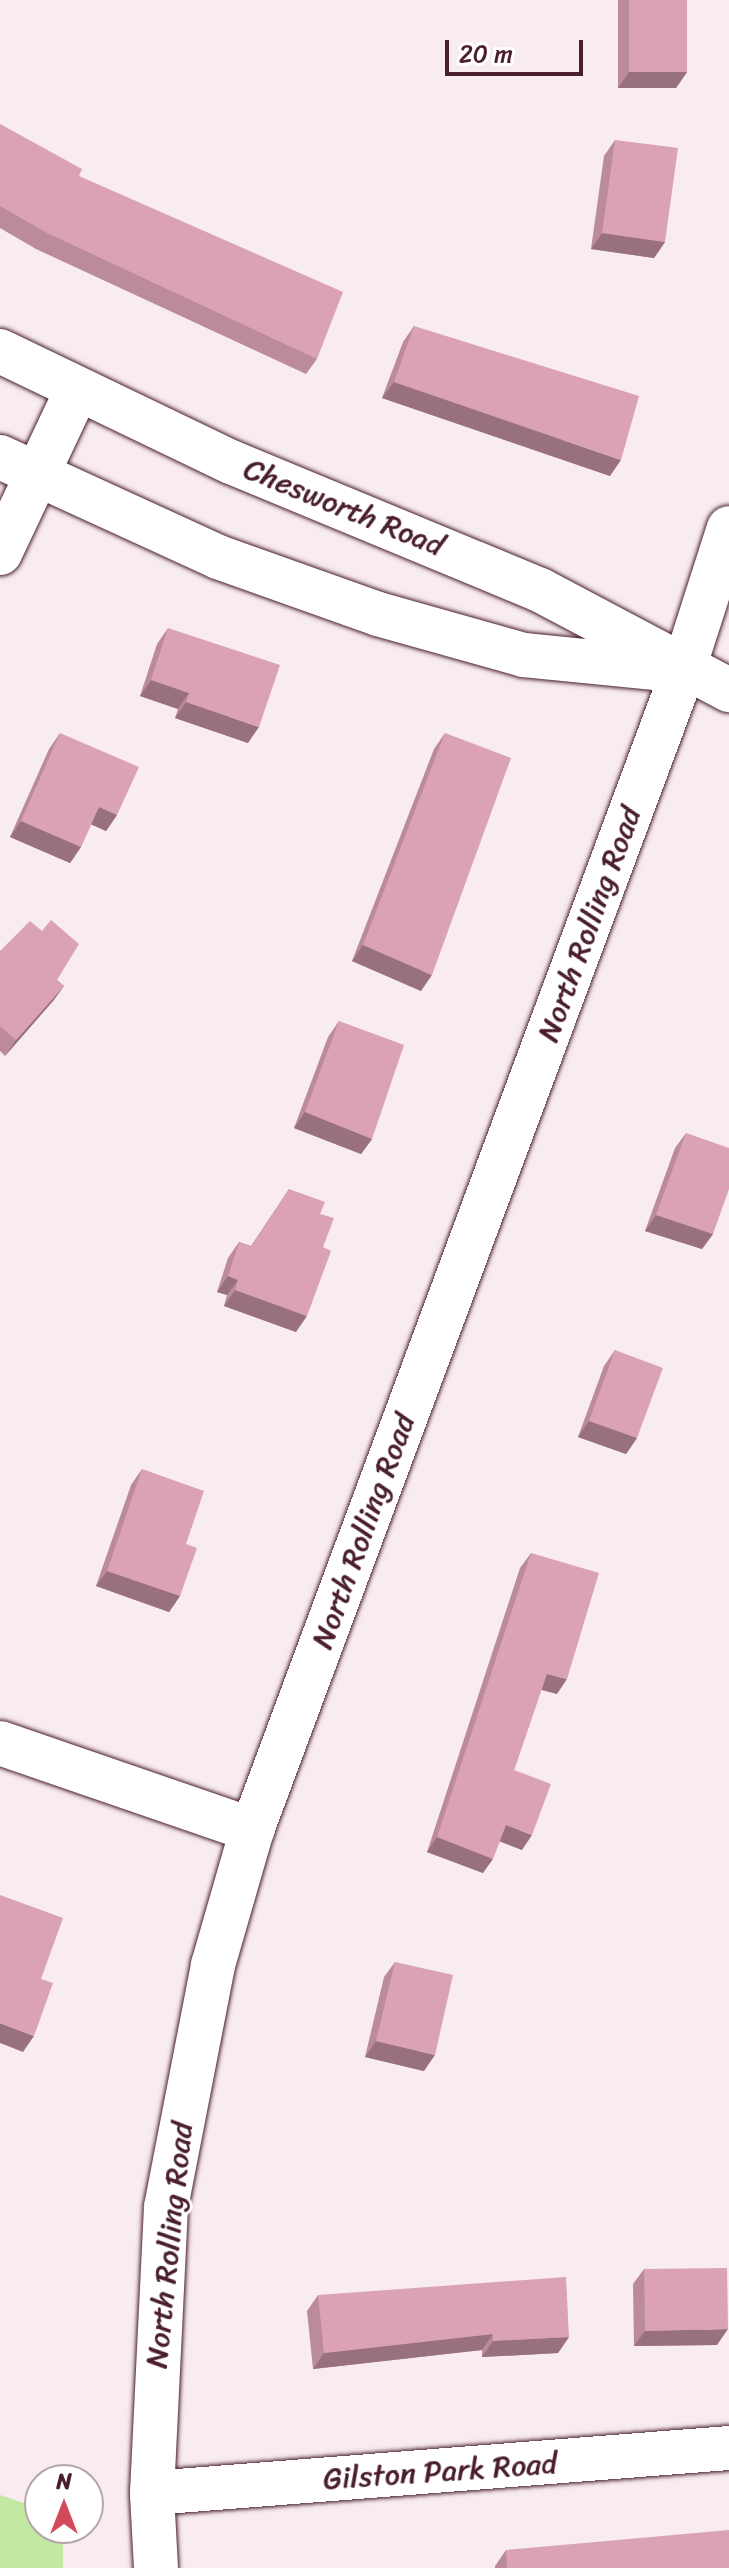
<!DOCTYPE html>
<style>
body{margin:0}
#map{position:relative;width:729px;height:2568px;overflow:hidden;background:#f8ecf0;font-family:Sriracha,sans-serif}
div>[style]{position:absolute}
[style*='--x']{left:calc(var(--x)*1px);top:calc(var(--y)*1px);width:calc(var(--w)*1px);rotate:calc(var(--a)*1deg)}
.green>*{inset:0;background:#c2e8a2}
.roads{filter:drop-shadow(0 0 2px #4a1f2b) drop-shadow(0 0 2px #4a1f2b)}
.street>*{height:44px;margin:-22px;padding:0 22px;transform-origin:22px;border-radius:22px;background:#fff}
.secondary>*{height:44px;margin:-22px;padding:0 22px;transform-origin:22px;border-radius:22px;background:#fff}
.primary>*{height:44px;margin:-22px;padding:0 22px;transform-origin:22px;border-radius:22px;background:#fff}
.wall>*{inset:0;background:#bc8b9a}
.shaded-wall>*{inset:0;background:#99717d}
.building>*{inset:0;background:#dba2b3}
span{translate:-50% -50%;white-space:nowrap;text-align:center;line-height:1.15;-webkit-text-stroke:6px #fff;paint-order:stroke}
.street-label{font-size:30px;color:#4a1f2b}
.north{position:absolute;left:24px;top:2464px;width:80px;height:80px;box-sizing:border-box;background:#fff;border:2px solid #b7a5aa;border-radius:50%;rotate:0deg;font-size:22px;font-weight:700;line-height:32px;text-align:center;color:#4a1f2b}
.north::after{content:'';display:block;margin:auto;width:28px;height:36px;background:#d1495b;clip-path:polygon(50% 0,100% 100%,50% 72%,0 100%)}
.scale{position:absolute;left:445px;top:40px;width:138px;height:36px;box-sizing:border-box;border:4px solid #4a1f2b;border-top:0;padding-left:10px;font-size:24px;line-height:28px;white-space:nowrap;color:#4a1f2b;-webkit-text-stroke:6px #fff;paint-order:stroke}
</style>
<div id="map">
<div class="green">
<div style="clip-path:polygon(0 2495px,39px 2508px,40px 2528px,63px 2535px,63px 2568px,0 2568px)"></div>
</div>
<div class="roads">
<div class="street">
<div style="--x:0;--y:553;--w:180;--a:-64.7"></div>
<div style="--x:0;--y:1743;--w:267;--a:19"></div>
<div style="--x:152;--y:2493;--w:579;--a:-4.46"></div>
</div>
<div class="secondary">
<div style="--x:0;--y:351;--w:256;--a:25.7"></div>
<div style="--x:231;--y:462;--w:334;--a:22.5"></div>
<div style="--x:540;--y:590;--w:214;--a:27.9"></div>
<div style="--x:0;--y:457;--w:240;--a:24.6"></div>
<div style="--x:218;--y:557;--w:170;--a:19.6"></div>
<div style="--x:378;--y:614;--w:152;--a:15.7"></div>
<div style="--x:524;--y:655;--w:142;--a:5.7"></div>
</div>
<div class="primary">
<div style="--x:156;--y:2568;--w:75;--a:-93.1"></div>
<div style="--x:152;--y:2493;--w:286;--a:-87.2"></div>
<div style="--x:166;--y:2207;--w:247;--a:-79"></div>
<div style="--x:213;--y:1965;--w:141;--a:-73.9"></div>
<div style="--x:252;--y:1830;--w:1237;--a:-69.6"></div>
<div style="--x:683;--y:671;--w:150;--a:-72.2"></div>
</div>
</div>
<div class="wall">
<div style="clip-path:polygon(618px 0,687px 0,687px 72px,676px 88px,618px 88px)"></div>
<div style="clip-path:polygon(0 124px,79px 176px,317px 359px,306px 374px,36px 249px,0 228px)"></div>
<div style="clip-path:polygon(615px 140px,665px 242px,654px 258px,591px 249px,604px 156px)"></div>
<div style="clip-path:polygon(414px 326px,610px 476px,382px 398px,403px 342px)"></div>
<div style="clip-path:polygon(168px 628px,248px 743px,175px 718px,178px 709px,140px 696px,157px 644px)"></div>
<div style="clip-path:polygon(60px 733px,117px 815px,106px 831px,91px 824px,81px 847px,70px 863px,10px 837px,49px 749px)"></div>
<div style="clip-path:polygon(445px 733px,421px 991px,352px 961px,434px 749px)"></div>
<div style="clip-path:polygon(0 951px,57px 980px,64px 986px,53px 1001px,5px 1056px,0 1051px)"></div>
<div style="clip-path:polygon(339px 1021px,372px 1139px,361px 1154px,294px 1128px,328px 1037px)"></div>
<div style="clip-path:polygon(686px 1133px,713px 1234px,702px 1249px,645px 1231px,675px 1148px)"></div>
<div style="clip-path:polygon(289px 1189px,320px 1214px,323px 1247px,296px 1332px,224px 1306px,227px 1295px,217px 1292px,228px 1258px,239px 1242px,251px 1246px)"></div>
<div style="clip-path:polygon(615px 1350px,637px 1438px,626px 1454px,578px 1437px,604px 1366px)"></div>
<div style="clip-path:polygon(142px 1469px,186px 1544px,180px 1596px,169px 1612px,96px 1586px,131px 1485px)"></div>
<div style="clip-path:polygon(531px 1553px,557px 1694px,541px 1690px,514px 1770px,522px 1850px,500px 1841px,483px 1873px,427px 1852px,520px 1568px)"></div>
<div style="clip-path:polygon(395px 1962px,424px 2071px,365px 2057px,384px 1977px)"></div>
<div style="clip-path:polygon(644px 2269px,717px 2345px,634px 2346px,633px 2284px)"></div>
<div style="clip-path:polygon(318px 2295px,569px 2337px,558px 2353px,482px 2357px,482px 2350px,313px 2369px,307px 2311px)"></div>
<div style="clip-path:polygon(506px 2550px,729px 2568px,495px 2568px,495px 2566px)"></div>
</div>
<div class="shaded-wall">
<div style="clip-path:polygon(629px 72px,687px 72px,676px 88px,618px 88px)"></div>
<div style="clip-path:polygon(602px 233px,665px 242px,654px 258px,591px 249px)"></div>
<div style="clip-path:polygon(394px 382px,621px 460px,610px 476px,382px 398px)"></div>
<div style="clip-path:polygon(151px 680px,189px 693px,178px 709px,140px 696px)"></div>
<div style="clip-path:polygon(186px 702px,259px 727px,248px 743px,175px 718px)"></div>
<div style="clip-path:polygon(99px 807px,117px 815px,106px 831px,88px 823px)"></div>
<div style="clip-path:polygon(21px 821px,81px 847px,70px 863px,10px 837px)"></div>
<div style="clip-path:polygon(363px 945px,432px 975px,421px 991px,352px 961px)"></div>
<div style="clip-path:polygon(64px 986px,53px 1001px,5px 1056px,16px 1040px)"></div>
<div style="clip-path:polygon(305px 1112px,372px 1139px,361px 1154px,294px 1128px)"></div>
<div style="clip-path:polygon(656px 1215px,713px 1234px,702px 1249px,645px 1231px)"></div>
<div style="clip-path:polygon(228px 1276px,238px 1280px,227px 1295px,217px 1292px)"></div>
<div style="clip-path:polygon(235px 1290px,307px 1316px,296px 1332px,224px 1306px)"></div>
<div style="clip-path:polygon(589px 1421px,637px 1438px,626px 1454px,578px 1437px)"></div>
<div style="clip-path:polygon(107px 1571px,180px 1596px,169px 1612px,96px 1586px)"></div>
<div style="clip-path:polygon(547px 1674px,567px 1679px,557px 1694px,537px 1688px)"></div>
<div style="clip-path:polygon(506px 1825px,532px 1835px,522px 1850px,496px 1840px)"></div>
<div style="clip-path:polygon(437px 1837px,493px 1859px,483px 1873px,427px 1852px)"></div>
<div style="clip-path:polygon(0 2023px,34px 2036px,23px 2052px,0 2043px)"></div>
<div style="clip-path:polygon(376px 2041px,435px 2055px,424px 2071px,365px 2057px)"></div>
<div style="clip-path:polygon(728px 2329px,717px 2345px,634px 2346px,645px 2331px)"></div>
<div style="clip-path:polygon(493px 2334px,482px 2350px,313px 2369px,324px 2353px)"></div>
<div style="clip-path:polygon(569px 2337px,558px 2353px,482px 2357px,493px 2341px)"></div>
</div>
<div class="building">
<div style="clip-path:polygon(629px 0,687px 0,687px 72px,629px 72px)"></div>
<div style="clip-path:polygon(0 124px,82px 169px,79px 176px,343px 292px,317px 359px,47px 233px,0 206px)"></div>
<div style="clip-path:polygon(615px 140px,678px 148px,665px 242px,602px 233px)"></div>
<div style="clip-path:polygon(414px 326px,639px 396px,621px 460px,394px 382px)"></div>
<div style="clip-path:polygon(168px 628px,280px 665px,259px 727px,186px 702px,189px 693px,151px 680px)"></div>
<div style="clip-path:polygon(60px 733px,139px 767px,117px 815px,99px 807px,81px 847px,21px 821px)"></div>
<div style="clip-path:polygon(445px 733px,511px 758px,432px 975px,363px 945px)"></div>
<div style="clip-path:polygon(51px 920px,79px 944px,57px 980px,64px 986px,16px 1040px,0 1026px,0 951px,30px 921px,42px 931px)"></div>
<div style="clip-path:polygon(339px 1021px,404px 1045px,372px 1139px,305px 1112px)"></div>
<div style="clip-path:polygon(686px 1133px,729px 1148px,729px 1189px,713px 1234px,656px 1215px)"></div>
<div style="clip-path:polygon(289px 1189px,325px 1202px,320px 1214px,334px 1218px,323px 1247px,331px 1251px,307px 1316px,235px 1290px,238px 1280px,228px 1276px,239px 1242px,251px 1247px)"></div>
<div style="clip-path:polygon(615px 1350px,663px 1368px,637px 1438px,589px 1421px)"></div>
<div style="clip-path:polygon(142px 1469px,204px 1491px,186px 1544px,197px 1548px,180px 1596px,107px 1571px)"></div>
<div style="clip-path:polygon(531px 1553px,599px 1573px,567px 1679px,547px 1674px,514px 1770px,551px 1784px,532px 1835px,506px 1825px,493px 1859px,437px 1837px)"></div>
<div style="clip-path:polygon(0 1895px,63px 1918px,41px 1979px,53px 1983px,34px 2036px,0 2023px)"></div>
<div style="clip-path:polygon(395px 1962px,453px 1975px,435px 2055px,376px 2041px)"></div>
<div style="clip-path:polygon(727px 2268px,728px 2329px,645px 2331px,644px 2269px)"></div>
<div style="clip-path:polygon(566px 2277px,569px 2337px,493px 2341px,493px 2334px,324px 2353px,318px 2295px)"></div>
<div style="clip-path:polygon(729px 2530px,729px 2568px,507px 2568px,506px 2550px)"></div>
</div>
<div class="street-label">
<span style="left:344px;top:507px;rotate:22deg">Chesworth Road</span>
<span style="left:589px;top:924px;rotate:-70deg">North Rolling Road</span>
<span style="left:363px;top:1531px;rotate:-70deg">North Rolling Road</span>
<span style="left:169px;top:2245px;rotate:-84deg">North Rolling Road</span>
<span style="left:440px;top:2471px;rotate:-4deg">Gilston Park Road</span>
</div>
<div class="north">N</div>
<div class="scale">20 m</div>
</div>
